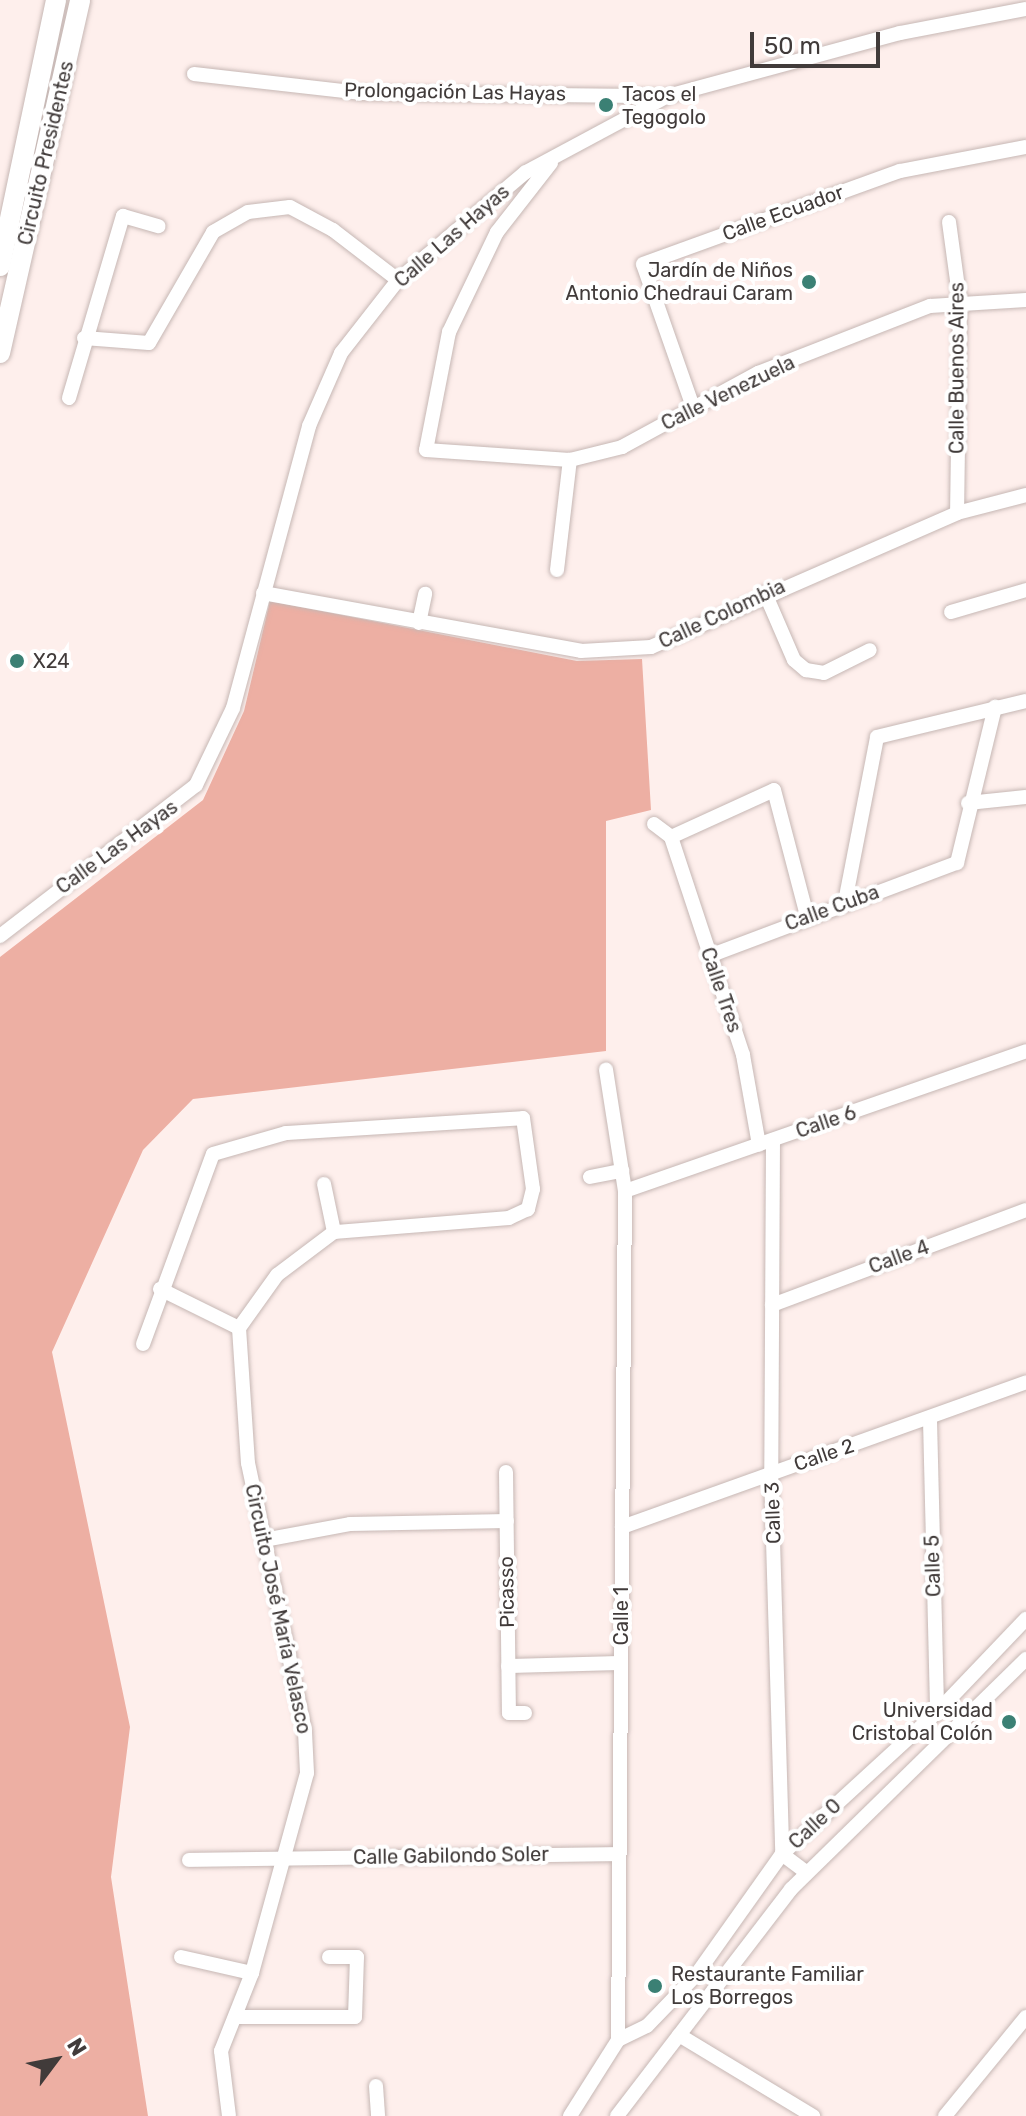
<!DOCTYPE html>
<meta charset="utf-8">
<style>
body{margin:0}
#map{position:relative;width:1026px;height:2116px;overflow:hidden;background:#feefec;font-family:Rubik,sans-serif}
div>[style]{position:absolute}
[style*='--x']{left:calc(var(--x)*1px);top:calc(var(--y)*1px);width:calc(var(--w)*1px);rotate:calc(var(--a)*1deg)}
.green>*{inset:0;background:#edafa3}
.roads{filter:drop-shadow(0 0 2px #c6b7b4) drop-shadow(0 0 2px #c6b7b4)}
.street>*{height:14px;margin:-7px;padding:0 7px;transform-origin:7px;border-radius:7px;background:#fff}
.secondary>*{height:20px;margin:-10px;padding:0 10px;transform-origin:10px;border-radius:10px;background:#fff}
.dots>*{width:22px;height:22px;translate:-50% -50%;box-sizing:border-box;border:4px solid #fff;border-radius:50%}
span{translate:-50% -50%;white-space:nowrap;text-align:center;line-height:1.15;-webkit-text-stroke:8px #fff;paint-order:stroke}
.street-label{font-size:20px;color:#413b3a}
.poi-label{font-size:20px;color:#413b3a}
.left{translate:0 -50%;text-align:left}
.right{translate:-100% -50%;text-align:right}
.north{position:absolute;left:16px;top:2020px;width:80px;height:80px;-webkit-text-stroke:6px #fff;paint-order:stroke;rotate:58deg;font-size:22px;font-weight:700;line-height:32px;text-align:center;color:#413b3a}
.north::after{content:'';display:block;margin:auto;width:28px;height:36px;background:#413b3a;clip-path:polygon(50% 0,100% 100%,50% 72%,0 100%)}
.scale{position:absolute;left:750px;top:32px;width:130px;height:36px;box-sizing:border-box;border:4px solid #413b3a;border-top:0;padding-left:10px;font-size:24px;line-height:28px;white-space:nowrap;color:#413b3a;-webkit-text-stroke:6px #fff;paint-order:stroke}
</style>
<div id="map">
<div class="green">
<div style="clip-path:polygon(270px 601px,577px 661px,642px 659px,651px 810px,606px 821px,606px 1051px,193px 1099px,143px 1150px,52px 1352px,130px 1727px,111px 1877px,148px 2116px,0 2116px,0 957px,203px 800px,244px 711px)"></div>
</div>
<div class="roads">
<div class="street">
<div style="--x:194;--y:74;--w:167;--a:6.5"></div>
<div style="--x:360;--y:93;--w:305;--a:0.6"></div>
<div style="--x:551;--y:163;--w:88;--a:128"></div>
<div style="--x:497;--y:232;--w:111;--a:115.6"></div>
<div style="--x:449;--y:332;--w:120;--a:101"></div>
<div style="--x:426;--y:450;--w:144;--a:4"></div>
<div style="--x:570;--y:460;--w:54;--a:-14"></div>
<div style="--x:622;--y:447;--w:155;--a:-28.6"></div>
<div style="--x:758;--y:373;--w:185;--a:-21.3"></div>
<div style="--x:930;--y:306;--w:96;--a:-3.6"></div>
<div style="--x:949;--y:222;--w:81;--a:82.2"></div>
<div style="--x:960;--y:302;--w:211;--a:90.8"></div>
<div style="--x:84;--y:338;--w:65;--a:4.4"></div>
<div style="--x:149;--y:343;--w:128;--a:-60"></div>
<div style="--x:213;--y:232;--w:40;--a:-29.7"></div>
<div style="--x:248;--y:212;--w:42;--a:-6.8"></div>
<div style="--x:290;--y:207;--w:49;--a:28.1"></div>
<div style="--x:333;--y:230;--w:82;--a:37.6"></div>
<div style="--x:69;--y:398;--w:190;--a:-73.5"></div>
<div style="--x:123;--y:216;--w:37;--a:16"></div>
<div style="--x:693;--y:407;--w:151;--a:-109.3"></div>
<div style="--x:643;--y:264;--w:273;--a:-19.9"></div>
<div style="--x:900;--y:171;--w:128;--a:-10.8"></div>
<div style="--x:557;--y:570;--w:111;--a:-83.3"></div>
<div style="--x:263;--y:593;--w:323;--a:10.3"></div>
<div style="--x:581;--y:651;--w:70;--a:-3.3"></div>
<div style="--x:651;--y:647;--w:334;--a:-23.6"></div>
<div style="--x:957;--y:513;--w:71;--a:-14.6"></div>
<div style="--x:765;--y:593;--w:73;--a:66.6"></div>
<div style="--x:794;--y:660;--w:16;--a:40"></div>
<div style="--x:806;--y:670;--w:18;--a:9"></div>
<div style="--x:824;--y:673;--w:51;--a:-26.6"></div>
<div style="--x:951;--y:612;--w:78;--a:-16.3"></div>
<div style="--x:419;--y:623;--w:30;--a:-78"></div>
<div style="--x:968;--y:803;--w:58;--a:-5.9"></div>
<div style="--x:654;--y:824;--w:21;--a:37"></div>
<div style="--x:671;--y:837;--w:230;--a:71.7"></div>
<div style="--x:743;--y:1055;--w:91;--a:79.9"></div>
<div style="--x:671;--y:837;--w:113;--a:-24.5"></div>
<div style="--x:774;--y:790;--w:130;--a:75.3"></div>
<div style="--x:845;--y:902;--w:168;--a:-79"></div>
<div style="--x:877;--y:737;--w:153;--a:-13.6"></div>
<div style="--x:0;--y:936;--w:247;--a:-37.6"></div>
<div style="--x:196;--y:785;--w:85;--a:-64.3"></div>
<div style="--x:233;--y:708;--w:292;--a:-74.9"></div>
<div style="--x:309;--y:426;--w:80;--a:-66.3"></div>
<div style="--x:341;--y:353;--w:93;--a:-52"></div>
<div style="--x:398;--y:280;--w:167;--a:-40.2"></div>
<div style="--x:526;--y:172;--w:161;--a:-28.2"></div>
<div style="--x:668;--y:96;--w:240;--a:-15.2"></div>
<div style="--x:900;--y:33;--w:128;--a:-10.8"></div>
<div style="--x:709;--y:956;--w:265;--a:-20.6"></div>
<div style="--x:957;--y:863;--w:161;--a:-76.3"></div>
<div style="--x:773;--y:1140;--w:333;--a:90.3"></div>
<div style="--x:771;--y:1473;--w:381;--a:88.3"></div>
<div style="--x:782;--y:1854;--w:31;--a:37"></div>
<div style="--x:590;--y:1177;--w:33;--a:-11"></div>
<div style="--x:324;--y:1184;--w:49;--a:78.2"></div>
<div style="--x:625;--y:1191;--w:425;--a:-19.2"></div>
<div style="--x:160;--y:1289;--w:88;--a:26.3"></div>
<div style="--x:772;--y:1305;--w:271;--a:-20.5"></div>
<div style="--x:143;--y:1344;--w:202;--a:-69.8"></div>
<div style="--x:213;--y:1154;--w:76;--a:-16"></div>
<div style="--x:286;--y:1133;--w:237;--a:-3.6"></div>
<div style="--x:523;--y:1118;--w:72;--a:82"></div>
<div style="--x:533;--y:1189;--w:21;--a:104"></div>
<div style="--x:528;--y:1209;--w:21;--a:155"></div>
<div style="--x:509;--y:1218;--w:176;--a:175.4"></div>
<div style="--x:334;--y:1232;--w:71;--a:143"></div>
<div style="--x:277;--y:1275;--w:65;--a:125.6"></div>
<div style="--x:239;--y:1328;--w:135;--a:86.2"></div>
<div style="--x:248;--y:1463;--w:275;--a:78"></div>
<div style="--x:305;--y:1732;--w:41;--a:87.2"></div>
<div style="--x:307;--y:1773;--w:207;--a:105.4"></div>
<div style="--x:252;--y:1973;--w:84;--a:111.7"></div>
<div style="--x:221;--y:2051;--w:65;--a:83"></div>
<div style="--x:930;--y:1420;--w:292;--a:88.6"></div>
<div style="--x:506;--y:1472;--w:241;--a:89.3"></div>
<div style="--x:509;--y:1713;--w:16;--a:0"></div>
<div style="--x:622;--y:1527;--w:429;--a:-19.7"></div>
<div style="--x:264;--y:1540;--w:87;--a:-10.5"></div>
<div style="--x:350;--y:1524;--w:157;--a:-1.1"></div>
<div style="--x:508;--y:1666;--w:113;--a:-1.5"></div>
<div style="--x:189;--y:1860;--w:428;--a:-0.8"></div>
<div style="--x:181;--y:1957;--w:73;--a:12.7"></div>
<div style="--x:235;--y:2017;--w:120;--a:0"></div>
<div style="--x:355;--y:2017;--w:60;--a:-88.1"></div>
<div style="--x:357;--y:1957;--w:28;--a:180"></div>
<div style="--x:679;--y:2035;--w:157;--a:31.2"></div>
<div style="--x:618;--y:2040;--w:32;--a:-26"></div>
<div style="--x:647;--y:2026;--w:71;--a:-46.1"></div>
<div style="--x:696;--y:1975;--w:148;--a:-54.6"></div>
<div style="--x:782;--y:1854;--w:210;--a:-42.5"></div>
<div style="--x:937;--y:1712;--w:129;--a:-46.3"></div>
<div style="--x:376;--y:2086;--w:30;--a:86"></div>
<div style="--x:570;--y:2116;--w:90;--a:-57.7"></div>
<div style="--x:618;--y:2040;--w:849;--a:-89.53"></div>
<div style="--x:625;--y:1191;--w:123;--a:-98.9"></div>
<div style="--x:617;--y:2116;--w:286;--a:-52.5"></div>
<div style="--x:791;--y:1889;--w:329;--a:-44.4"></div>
<div style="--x:945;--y:2116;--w:128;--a:-50.7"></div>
</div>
<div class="secondary">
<div style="--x:0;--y:266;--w:272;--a:-78.1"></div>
<div style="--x:0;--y:353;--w:362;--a:-77.2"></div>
</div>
</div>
<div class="dots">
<div style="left:606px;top:105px;background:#3b8074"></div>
<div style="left:809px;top:282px;background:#3b8074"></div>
<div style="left:17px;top:661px;background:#3b8074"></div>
<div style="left:1009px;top:1722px;background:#3b8074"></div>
<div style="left:655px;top:1986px;background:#3b8074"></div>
</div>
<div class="street-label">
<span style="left:455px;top:92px;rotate:1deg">Prolongación Las Hayas</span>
<span style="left:46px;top:153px;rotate:-77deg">Circuito Presidentes</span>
<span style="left:783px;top:213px;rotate:-20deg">Calle Ecuador</span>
<span style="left:452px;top:236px;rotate:-41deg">Calle Las Hayas</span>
<span style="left:957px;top:368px;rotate:-90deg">Calle Buenos Aires</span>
<span style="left:728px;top:393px;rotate:-26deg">Calle Venezuela</span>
<span style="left:722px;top:614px;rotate:-25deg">Calle Colombia</span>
<span style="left:117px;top:847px;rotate:-36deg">Calle Las Hayas</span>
<span style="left:832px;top:908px;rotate:-20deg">Calle Cuba</span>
<span style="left:721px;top:990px;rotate:71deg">Calle Tres</span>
<span style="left:826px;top:1122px;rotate:-19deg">Calle 6</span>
<span style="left:899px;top:1257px;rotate:-20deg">Calle 4</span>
<span style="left:824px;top:1455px;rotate:-19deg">Calle 2</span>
<span style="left:773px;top:1513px;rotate:-92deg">Calle 3</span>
<span style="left:933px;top:1566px;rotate:-92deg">Calle 5</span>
<span style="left:507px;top:1592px;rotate:-91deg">Picasso</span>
<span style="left:278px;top:1609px;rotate:78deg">Circuito José María Velasco</span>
<span style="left:621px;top:1616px;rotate:-90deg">Calle 1</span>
<span style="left:815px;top:1824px;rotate:-43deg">Calle 0</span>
<span style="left:451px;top:1856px;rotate:-1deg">Calle Gabilondo Soler</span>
</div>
<div class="poi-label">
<span class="left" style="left:622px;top:106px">Tacos el<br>Tegogolo</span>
<span class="right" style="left:793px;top:282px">Jardín de Niños<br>Antonio Chedraui Caram</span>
<span class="left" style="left:33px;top:661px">X24</span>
<span class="right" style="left:993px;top:1722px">Universidad<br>Cristobal Colón</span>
<span class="left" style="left:671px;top:1986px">Restaurante Familiar<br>Los Borregos</span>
</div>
<div class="north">N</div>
<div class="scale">50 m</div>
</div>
